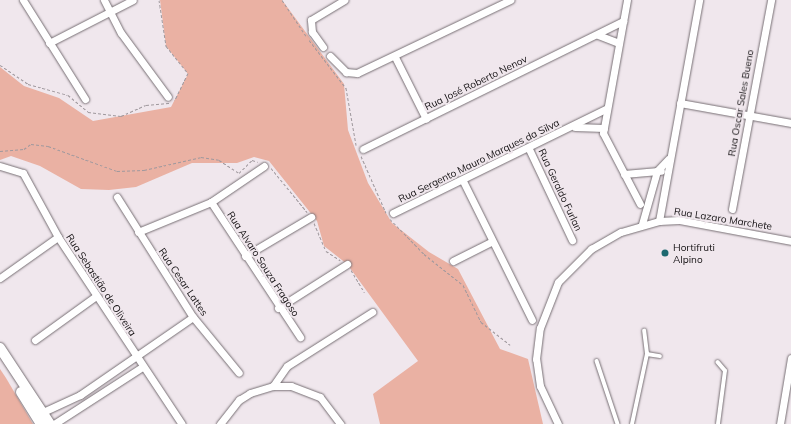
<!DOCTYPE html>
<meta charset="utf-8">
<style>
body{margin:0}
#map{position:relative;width:791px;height:424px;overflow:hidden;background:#f0e7ed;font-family:Mulish,sans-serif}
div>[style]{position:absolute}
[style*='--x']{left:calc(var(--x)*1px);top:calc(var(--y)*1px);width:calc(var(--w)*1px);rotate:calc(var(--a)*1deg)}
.green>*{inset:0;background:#eab1a3}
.path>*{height:1px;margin-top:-0.5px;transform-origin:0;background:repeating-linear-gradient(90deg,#9f989d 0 3px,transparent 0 5px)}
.roads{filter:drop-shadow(0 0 1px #776f74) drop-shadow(0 0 1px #776f74)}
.service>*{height:3.5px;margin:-1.75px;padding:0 1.75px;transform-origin:1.75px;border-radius:1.75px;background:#fff}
.minor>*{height:7px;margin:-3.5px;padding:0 3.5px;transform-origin:3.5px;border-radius:3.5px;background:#fff}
.secondary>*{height:10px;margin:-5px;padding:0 5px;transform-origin:5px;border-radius:5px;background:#fff}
.dots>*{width:11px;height:11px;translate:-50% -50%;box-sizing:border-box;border:2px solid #f0e7ed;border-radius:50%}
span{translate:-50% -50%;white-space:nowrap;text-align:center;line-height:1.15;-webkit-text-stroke:4px #f0e7ed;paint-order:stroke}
.street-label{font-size:10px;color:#120f11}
.poi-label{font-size:10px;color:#120f11}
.left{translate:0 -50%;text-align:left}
</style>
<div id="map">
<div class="green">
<div style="clip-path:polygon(160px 0,282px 0,344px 84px,348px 130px,368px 183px,392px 223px,429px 252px,458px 269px,500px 349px,528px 359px,543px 424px,380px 424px,373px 394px,418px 361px,347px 264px,324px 246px,317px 221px,269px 161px,254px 157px,237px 163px,192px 163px,136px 187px,109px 190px,81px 189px,40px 166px,11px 156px,0 160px,0 67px,24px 86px,59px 98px,93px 121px,171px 107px,188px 74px,166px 46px)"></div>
<div style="clip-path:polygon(0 369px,6px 378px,33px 424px,0 424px)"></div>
</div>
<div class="path">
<div style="--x:159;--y:0;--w:47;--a:81.3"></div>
<div style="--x:166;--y:46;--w:35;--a:51"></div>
<div style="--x:188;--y:73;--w:30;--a:116"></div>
<div style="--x:282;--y:0;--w:43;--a:56.3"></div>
<div style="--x:309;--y:40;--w:61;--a:52.4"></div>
<div style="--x:346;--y:88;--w:58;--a:80"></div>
<div style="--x:0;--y:65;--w:34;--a:34"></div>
<div style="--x:28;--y:84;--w:41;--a:15.4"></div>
<div style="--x:68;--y:95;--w:26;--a:40"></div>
<div style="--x:88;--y:112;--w:33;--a:7"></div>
<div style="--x:121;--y:116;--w:27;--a:-24"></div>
<div style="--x:146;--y:105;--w:25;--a:-5"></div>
<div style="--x:0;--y:151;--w:24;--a:-5"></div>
<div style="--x:24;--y:149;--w:9;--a:-36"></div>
<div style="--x:31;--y:144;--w:17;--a:7"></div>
<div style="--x:48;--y:146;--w:73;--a:19.9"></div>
<div style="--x:117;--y:171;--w:27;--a:-2"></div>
<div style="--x:144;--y:170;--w:58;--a:-12.8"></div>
<div style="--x:201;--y:157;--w:18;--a:9"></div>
<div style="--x:219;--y:160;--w:24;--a:33"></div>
<div style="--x:239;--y:173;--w:18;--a:-45"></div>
<div style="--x:252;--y:160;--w:6;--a:18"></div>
<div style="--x:361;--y:156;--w:62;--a:66.3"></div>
<div style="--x:271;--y:168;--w:57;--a:50.7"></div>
<div style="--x:390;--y:219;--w:49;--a:45.8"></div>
<div style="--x:424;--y:254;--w:50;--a:38.5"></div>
<div style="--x:463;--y:285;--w:41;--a:64.1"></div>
<div style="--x:481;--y:322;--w:37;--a:38"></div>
<div style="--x:314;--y:223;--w:30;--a:67"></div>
<div style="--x:326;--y:251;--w:17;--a:33"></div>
<div style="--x:351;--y:270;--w:26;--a:59"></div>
</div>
<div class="roads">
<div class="service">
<div style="--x:647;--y:354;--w:13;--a:9"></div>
<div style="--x:597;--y:361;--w:66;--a:71.6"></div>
<div style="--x:632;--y:424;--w:72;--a:-77.9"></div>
<div style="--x:647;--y:354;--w:23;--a:-97"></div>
<div style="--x:718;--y:424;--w:53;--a:-82.5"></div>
<div style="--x:725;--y:371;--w:11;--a:-131"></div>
</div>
<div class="minor">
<div style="--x:23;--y:0;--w:117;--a:57.9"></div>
<div style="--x:104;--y:0;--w:37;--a:63"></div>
<div style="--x:121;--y:33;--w:79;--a:53.7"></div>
<div style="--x:627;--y:0;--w:135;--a:100.2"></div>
<div style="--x:603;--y:133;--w:80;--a:62.5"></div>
<div style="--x:598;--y:35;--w:22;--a:21"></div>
<div style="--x:49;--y:43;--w:94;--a:-27.1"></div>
<div style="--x:323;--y:47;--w:19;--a:-126"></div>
<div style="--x:312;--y:32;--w:12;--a:-95"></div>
<div style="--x:311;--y:20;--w:39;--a:-31"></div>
<div style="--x:330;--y:56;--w:23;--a:45"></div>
<div style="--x:346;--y:72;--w:11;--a:5"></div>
<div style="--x:357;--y:73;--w:170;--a:-25.5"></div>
<div style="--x:395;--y:57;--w:69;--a:63.4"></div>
<div style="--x:680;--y:103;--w:113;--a:10.2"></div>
<div style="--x:575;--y:127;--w:29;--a:2"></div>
<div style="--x:363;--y:149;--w:290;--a:-26.2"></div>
<div style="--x:529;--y:149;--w:101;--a:64.7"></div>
<div style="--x:0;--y:166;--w:24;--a:17"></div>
<div style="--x:23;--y:173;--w:73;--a:61.3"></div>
<div style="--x:58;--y:237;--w:224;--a:56.5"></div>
<div style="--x:624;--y:174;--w:37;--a:-5"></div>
<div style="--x:463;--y:181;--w:155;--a:63.6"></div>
<div style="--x:117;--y:197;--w:142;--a:57.7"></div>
<div style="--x:193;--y:317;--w:72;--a:50.6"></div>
<div style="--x:211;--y:202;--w:162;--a:56.6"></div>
<div style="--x:732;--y:209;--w:213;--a:-79.4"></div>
<div style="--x:393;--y:213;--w:238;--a:-26.1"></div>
<div style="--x:659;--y:221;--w:225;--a:-79.7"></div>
<div style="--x:642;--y:224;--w:55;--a:-74.2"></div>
<div style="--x:657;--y:171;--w:16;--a:-47"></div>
<div style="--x:138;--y:232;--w:79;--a:-22.3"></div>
<div style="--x:211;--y:202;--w:64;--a:-34.2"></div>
<div style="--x:245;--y:256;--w:77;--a:-30.6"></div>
<div style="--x:453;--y:261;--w:42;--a:-26.6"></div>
<div style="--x:0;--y:278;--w:71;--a:-35.3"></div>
<div style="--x:278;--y:308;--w:82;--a:-32.5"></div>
<div style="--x:35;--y:340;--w:75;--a:-35.8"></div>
<div style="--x:273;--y:386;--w:24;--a:-55"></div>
<div style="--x:287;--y:366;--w:101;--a:-32.4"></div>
<div style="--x:43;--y:412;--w:41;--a:-24.7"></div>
<div style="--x:80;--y:395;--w:137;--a:-34.6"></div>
<div style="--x:54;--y:424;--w:105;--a:-32.9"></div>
<div style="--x:220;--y:424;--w:31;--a:-52"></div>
<div style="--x:239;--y:400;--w:13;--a:-32"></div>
<div style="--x:250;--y:393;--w:24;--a:-17"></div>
<div style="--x:273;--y:386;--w:18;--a:0"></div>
<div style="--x:291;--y:386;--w:31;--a:21"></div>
<div style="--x:320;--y:397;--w:34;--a:53"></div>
<div style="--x:558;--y:424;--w:42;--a:-115.3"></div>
<div style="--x:540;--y:386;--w:27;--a:-98"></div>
<div style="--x:536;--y:359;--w:31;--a:-83"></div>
<div style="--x:540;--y:328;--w:49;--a:-68.6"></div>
<div style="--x:558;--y:282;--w:47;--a:-45"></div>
<div style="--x:591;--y:249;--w:34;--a:-30"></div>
<div style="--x:621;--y:232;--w:40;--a:-16"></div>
<div style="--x:659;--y:221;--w:20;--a:-3"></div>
<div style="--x:679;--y:220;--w:114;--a:10.6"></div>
<div style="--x:780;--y:424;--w:67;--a:-80.5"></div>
</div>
<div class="secondary">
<div style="--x:0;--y:348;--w:91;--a:56.7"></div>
<div style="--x:21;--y:392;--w:38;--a:58"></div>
</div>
</div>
<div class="dots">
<div style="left:665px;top:253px;background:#1d6970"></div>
</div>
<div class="street-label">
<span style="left:476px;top:83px;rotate:-26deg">Rua José Roberto Nenov</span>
<span style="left:741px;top:103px;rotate:-80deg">Rua Oscar Sales Bueno</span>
<span style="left:479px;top:161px;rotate:-26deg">Rua Sergento Mauro Marques da Silva</span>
<span style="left:560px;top:190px;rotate:65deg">Rua Geraldo Furlan</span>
<span style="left:723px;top:219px;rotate:9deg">Rua Lazaro Marchete</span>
<span style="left:263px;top:264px;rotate:57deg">Rua Alvaro Souza Fragoso</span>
<span style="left:183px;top:282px;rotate:56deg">Rua Cesar Lattes</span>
<span style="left:101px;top:285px;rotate:57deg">Rua Sebastião de Oliveira</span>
</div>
<div class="poi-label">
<span class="left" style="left:673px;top:253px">Hortifruti<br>Alpino</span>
</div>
</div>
